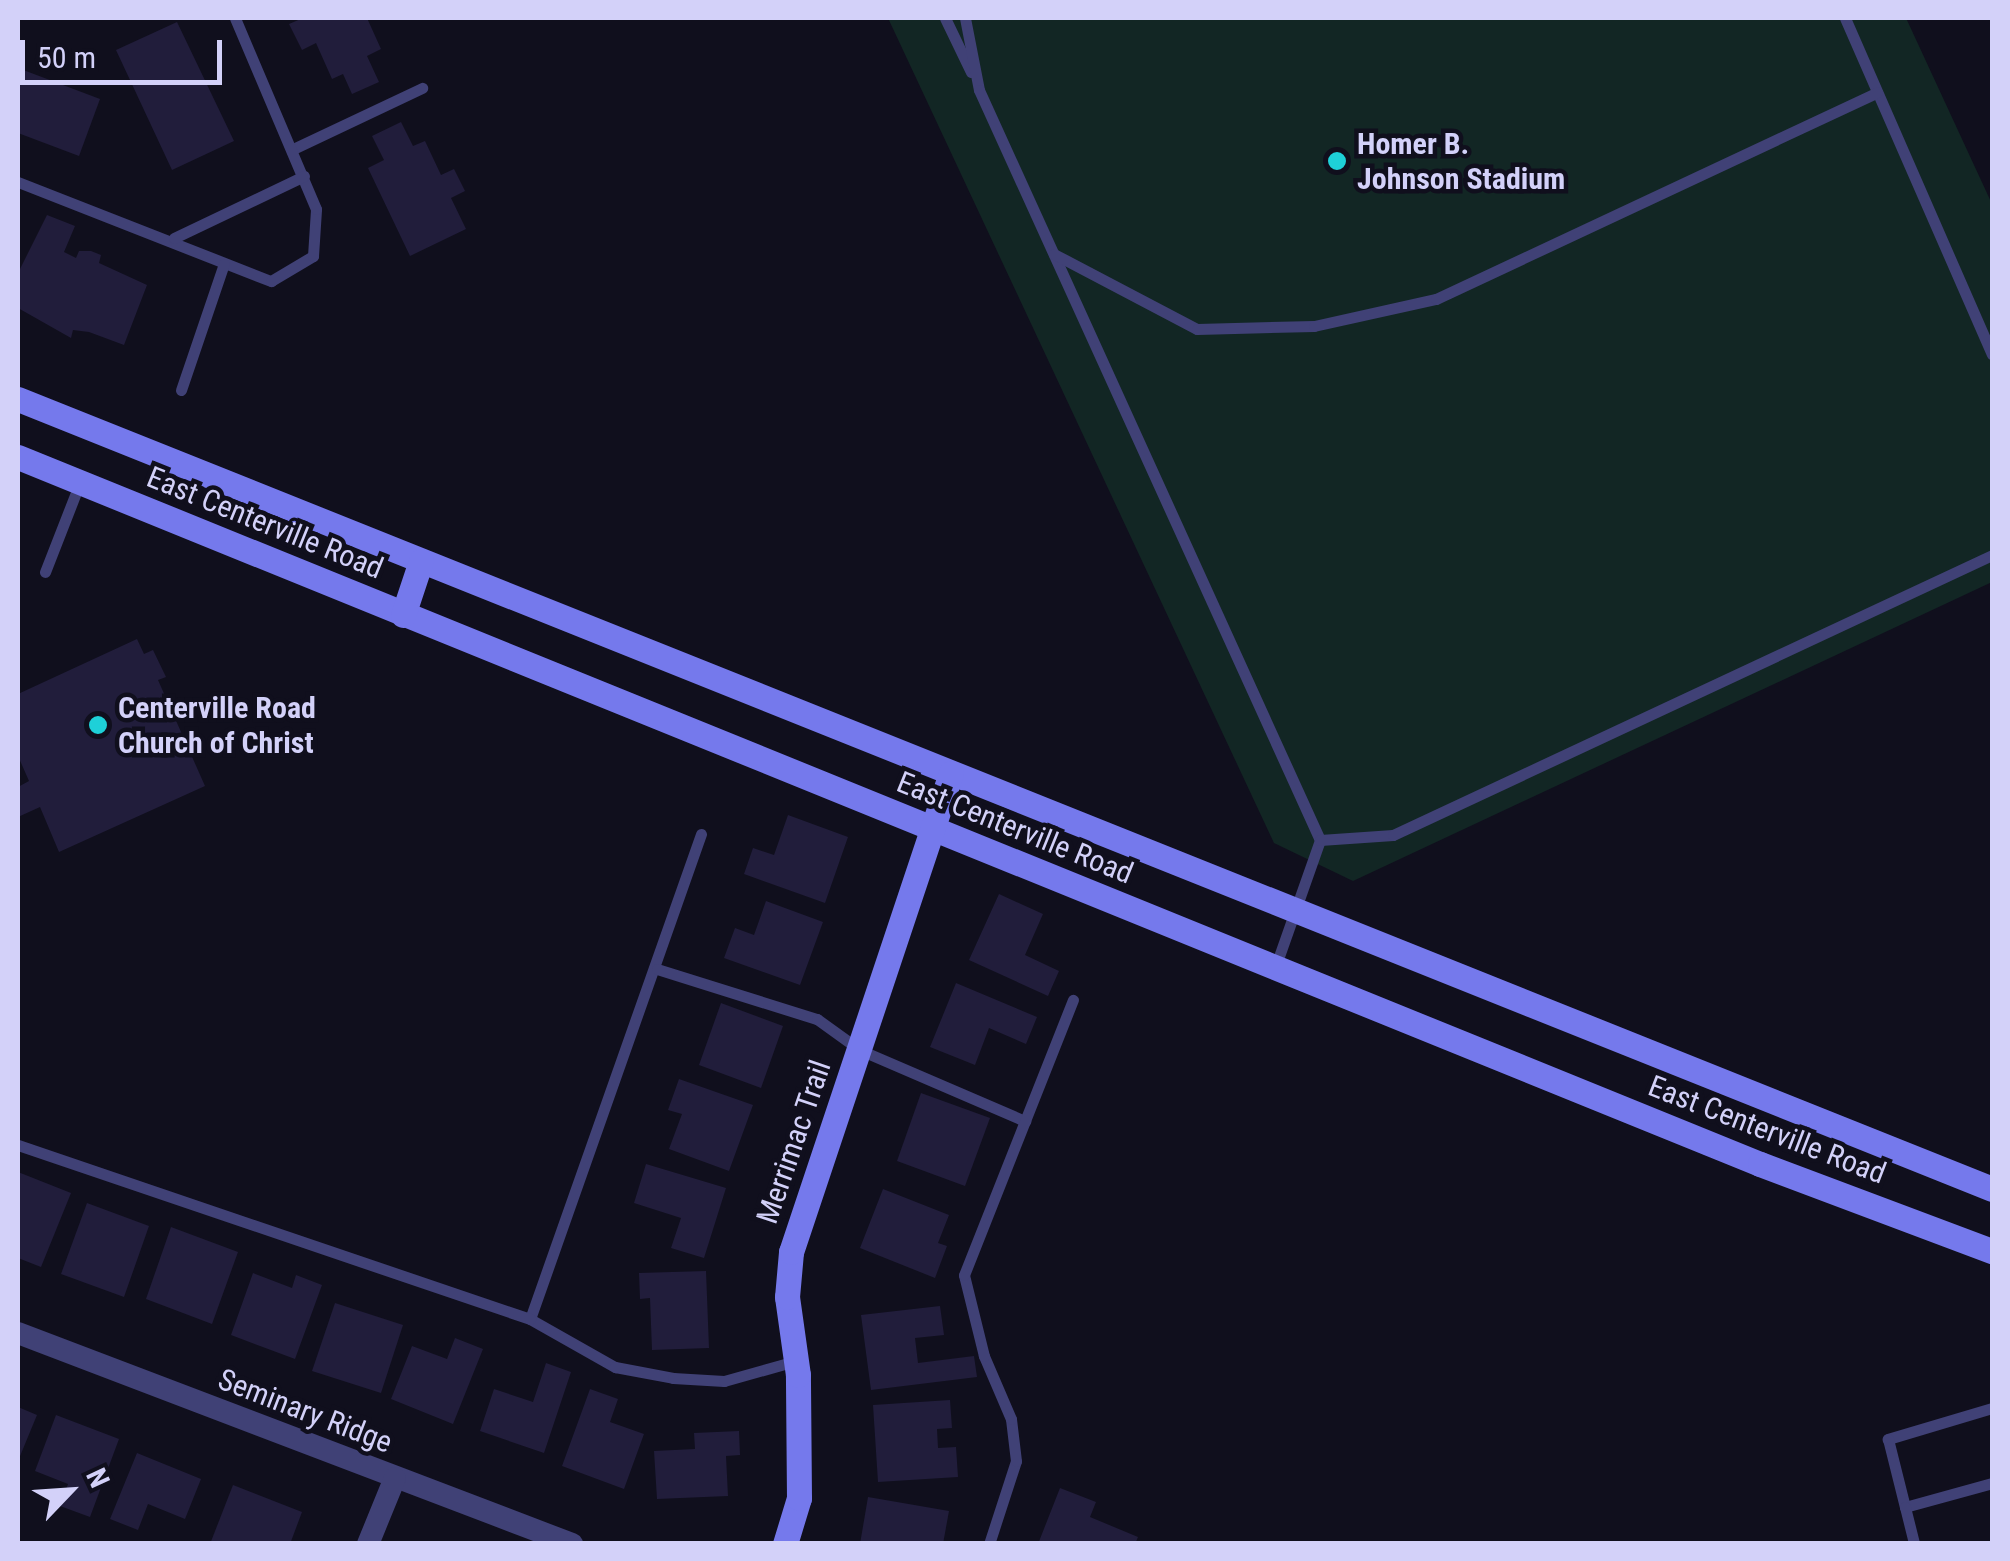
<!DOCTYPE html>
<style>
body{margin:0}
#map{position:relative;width:2010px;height:1561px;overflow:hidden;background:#100f1d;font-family:"Roboto Condensed",sans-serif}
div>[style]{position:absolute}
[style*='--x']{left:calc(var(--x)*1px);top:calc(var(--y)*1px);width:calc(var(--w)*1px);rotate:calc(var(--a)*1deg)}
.green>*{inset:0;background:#122624}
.building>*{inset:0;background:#211d3b}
.lane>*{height:11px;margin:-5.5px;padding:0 5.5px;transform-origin:5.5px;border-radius:5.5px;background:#404176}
.street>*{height:22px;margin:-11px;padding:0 11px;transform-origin:11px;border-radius:11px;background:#404176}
.secondary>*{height:25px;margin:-12.5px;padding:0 12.5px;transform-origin:12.5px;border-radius:12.5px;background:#7579ec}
.dots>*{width:28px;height:28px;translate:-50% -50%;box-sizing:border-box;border:5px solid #100f1d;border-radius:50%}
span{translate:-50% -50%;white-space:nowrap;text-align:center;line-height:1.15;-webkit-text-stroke:9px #100f1d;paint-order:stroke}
.poi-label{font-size:30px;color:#d3d1f9;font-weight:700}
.left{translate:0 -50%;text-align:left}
.street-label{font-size:30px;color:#d3d1f9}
.frame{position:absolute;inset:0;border:20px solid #d3d1f9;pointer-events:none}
.north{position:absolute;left:20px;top:1441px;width:100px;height:100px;-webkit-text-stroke:8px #100f1d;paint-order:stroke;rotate:65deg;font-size:28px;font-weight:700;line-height:40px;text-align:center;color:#d3d1f9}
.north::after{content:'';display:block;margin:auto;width:35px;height:45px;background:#d3d1f9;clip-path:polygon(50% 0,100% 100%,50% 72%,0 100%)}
.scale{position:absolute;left:20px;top:40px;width:202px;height:45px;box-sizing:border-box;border:5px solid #d3d1f9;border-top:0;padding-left:12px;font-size:30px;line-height:35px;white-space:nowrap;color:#d3d1f9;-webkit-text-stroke:8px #100f1d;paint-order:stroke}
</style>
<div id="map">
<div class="green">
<div style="clip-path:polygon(888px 18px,1906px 18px,1992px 204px,1992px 582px,1353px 881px,1274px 843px)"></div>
</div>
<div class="building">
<div style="clip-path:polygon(303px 18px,367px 18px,381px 49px,367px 56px,379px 82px,352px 94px,343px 74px,332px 79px,316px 43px,302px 50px,289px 24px)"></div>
<div style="clip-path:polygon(177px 22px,234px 141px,172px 170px,116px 50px)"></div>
<div style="clip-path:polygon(18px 68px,100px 99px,79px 156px,18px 133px)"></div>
<div style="clip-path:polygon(401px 122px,413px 146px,425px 141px,441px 175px,454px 169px,465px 191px,451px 198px,466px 229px,410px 256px,368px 168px,384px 160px,372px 136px)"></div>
<div style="clip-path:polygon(47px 215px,75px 226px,64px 252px,76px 258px,79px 251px,91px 251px,101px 255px,99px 263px,147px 285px,124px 345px,89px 332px,73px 330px,71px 338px,18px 308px,18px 273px)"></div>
<div style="clip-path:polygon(137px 639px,144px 654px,153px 650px,166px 677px,158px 680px,205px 786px,59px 852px,40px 807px,18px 817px,18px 787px,29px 781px,18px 756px,18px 694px)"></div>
<div style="clip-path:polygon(788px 815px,848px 837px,825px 903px,744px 874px,753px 848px,774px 855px)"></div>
<div style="clip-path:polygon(999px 894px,1043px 914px,1025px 955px,1059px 971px,1048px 996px,969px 960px)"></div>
<div style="clip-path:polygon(766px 901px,823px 922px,800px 985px,724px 958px,735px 928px,754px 935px)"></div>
<div style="clip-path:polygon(956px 983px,1037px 1017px,1026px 1044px,989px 1028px,975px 1065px,930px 1047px)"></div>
<div style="clip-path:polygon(721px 1003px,783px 1026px,761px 1088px,699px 1065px)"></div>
<div style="clip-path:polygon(679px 1079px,753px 1105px,729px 1171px,669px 1149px,682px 1114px,668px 1110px)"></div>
<div style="clip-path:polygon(921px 1093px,990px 1118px,965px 1186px,897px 1161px)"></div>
<div style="clip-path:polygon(646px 1164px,726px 1188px,704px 1258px,671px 1248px,681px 1218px,634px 1203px)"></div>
<div style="clip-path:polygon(18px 1172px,71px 1193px,41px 1267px,18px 1258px)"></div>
<div style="clip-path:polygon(883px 1189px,949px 1215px,938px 1243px,947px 1246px,935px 1278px,860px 1248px)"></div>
<div style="clip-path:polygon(87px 1203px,149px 1226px,124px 1297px,61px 1274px)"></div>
<div style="clip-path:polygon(171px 1227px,238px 1252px,212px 1324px,146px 1299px)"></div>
<div style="clip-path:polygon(706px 1271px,709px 1348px,652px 1350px,650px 1298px,640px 1299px,639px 1273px)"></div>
<div style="clip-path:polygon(253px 1273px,292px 1288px,296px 1275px,322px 1285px,295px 1359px,231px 1335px)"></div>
<div style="clip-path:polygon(335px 1303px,403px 1325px,381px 1393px,312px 1371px)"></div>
<div style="clip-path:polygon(940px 1306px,944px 1335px,915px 1338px,918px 1363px,974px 1356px,977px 1377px,871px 1390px,861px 1315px)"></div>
<div style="clip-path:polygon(455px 1338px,483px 1349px,453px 1424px,391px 1399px,412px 1346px,447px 1359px)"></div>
<div style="clip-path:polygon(546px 1363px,571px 1372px,544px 1453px,480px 1431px,494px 1389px,533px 1402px)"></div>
<div style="clip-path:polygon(590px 1389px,618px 1399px,610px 1422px,644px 1434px,624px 1489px,562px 1466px)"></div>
<div style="clip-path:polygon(950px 1400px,952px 1428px,937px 1429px,938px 1448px,956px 1447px,958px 1477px,878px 1482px,873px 1405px)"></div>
<div style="clip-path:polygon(18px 1407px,37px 1415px,18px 1461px)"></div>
<div style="clip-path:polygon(56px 1415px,119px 1439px,90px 1517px,60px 1506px,68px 1484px,35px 1471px)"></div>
<div style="clip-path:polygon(739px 1431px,740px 1455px,726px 1456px,728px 1496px,657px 1499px,654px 1451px,695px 1449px,694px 1433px)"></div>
<div style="clip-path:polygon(137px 1453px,201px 1479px,185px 1519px,148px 1504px,138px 1530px,110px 1519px)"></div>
<div style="clip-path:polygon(233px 1485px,302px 1512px,290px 1544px,210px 1544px)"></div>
<div style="clip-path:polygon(1060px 1488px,1096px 1502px,1090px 1517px,1138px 1537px,1135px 1544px,1038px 1544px)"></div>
<div style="clip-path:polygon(868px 1497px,949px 1511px,943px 1544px,860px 1544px)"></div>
</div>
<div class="lane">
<div style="--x:945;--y:18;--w:60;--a:64.3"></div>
<div style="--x:965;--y:18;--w:73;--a:79"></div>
<div style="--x:979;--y:90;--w:824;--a:65.55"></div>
<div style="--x:1320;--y:840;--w:136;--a:109.4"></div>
<div style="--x:1845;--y:18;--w:367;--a:66.4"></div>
<div style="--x:293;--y:149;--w:143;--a:-25.3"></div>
<div style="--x:18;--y:182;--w:272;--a:21.4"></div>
<div style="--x:271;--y:281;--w:49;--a:-30.8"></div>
<div style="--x:313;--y:256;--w:47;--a:-86.3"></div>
<div style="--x:316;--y:209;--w:207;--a:-113"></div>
<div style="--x:174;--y:238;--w:144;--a:-25.5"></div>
<div style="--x:1054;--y:254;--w:161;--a:27.7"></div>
<div style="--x:1197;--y:329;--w:117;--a:-1.5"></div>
<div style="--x:1314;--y:326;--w:125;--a:-12.5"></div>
<div style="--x:1436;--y:299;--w:487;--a:-25.1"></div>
<div style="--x:181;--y:390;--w:133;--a:-71.2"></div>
<div style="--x:45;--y:572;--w:97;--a:-68.7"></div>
<div style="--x:701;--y:834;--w:514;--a:109.42"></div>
<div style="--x:530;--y:1319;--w:98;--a:29.5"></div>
<div style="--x:615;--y:1367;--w:59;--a:10.7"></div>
<div style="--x:673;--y:1378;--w:51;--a:3.4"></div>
<div style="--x:724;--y:1381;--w:74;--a:-15.7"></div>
<div style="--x:1320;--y:840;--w:73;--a:-3.9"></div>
<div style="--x:1393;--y:835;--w:661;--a:-25.05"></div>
<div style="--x:657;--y:969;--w:168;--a:17.4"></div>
<div style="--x:817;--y:1019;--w:53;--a:35.8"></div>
<div style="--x:860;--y:1050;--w:180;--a:23.3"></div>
<div style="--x:18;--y:1145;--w:541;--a:18.77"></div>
<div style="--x:1992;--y:1408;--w:109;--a:163.4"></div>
<div style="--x:1888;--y:1439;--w:70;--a:76"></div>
<div style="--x:1905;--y:1507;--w:90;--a:-15.4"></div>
<div style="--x:1905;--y:1507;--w:38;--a:76"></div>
<div style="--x:989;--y:1544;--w:87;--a:-72"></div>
<div style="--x:1016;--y:1461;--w:42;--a:-96.8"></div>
<div style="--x:1011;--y:1419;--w:69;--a:-113.2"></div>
<div style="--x:984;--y:1356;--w:83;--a:-103.9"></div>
<div style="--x:964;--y:1275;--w:296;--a:-68.4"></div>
</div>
<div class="street">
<div style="--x:18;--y:1333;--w:593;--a:20.85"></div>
<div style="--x:368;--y:1544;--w:71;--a:-67.8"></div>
</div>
<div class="secondary">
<div style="--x:18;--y:399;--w:2126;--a:21.81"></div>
<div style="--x:18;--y:457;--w:1880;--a:22.09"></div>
<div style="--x:1760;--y:1164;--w:248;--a:20.6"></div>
<div style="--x:403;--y:615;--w:57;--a:-71.6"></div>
<div style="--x:785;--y:1544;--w:48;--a:-73.1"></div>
<div style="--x:799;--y:1498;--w:123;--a:-90.5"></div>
<div style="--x:798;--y:1375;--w:79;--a:-98"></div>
<div style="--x:787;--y:1297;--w:45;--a:-84.9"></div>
<div style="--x:791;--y:1252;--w:505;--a:-71.53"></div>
</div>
<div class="dots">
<div style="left:1337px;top:161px;background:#1ed0d8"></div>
<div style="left:98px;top:725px;background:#1ed0d8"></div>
</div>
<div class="poi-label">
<span class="left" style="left:1357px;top:161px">Homer B.<br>Johnson Stadium</span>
<span class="left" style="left:118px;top:725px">Centerville Road<br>Church of Christ</span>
</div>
<div class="street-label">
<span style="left:265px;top:523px;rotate:22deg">East Centerville Road</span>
<span style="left:1015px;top:828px;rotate:22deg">East Centerville Road</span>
<span style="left:1767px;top:1130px;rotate:21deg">East Centerville Road</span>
<span style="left:794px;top:1142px;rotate:-71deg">Merrimac Trail</span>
<span style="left:305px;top:1411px;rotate:21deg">Seminary Ridge</span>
</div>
<div class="frame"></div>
<div class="north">N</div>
<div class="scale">50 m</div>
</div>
